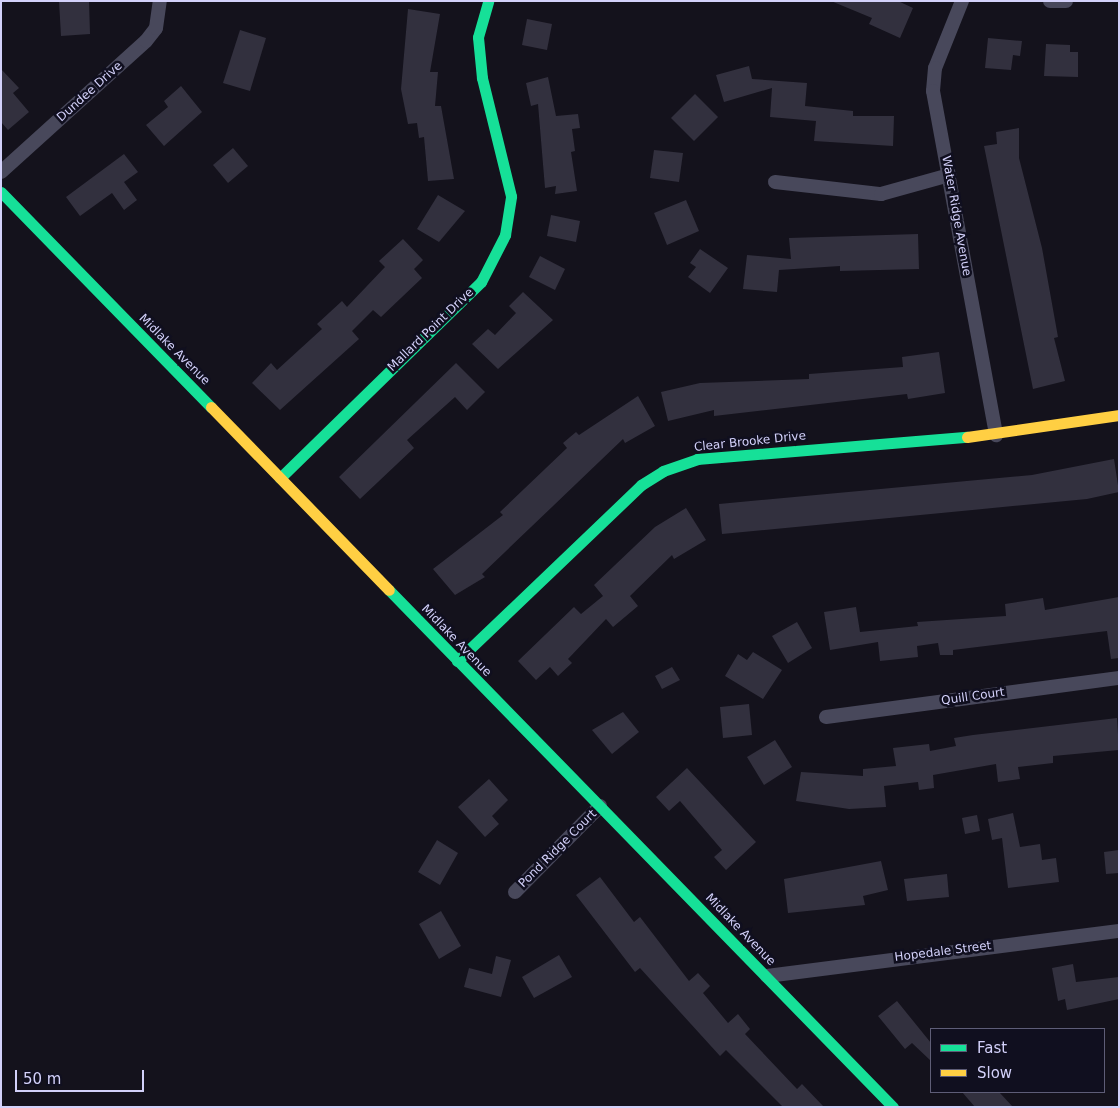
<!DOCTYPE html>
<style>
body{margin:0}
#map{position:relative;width:1120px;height:1108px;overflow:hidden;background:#14121c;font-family:"DejaVu Sans",sans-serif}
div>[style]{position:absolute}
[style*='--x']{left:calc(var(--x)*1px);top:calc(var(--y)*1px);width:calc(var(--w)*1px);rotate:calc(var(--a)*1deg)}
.building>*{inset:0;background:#32303e}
.street>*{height:14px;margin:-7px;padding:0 7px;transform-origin:7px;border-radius:7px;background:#48485b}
.fast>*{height:11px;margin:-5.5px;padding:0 5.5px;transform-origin:5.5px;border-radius:5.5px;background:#16e098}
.slow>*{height:11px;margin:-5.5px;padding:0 5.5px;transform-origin:5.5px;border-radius:5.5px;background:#ffcf43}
span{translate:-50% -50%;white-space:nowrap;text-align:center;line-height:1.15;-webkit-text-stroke:5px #100f1f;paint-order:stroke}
.street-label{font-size:12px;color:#d3d1fa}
.frame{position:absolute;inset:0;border:2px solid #d3d1fa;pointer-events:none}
.legend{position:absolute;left:930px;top:1028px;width:175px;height:65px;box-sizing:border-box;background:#100f1f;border:1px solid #5e5d77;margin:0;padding:6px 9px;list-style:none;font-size:15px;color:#d3d1fa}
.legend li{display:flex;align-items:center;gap:10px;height:25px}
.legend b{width:25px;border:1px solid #5e5d77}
.scale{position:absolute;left:15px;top:1070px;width:129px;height:22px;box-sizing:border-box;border:2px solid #d3d1fa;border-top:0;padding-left:6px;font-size:15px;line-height:18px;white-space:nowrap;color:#d3d1fa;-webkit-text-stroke:4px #100f1f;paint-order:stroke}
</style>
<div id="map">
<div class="building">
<div style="clip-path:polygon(59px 1px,89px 1px,90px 34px,61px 36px)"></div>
<div style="clip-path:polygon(831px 1px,898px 1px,913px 8px,900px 38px,869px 24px,872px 18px)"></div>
<div style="clip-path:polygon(408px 9px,440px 14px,430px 72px,438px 72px,435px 106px,441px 106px,454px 179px,428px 181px,424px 137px,419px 138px,417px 123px,408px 124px,401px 89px)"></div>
<div style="clip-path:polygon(527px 19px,552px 24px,547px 50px,522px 45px)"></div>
<div style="clip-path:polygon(240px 30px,266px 38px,250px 91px,223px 83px)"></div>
<div style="clip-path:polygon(988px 38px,1022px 41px,1020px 56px,1013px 55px,1011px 70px,985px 68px)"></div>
<div style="clip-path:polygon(1046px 44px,1070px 45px,1070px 52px,1078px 52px,1078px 77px,1044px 76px)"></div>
<div style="clip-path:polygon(749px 66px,752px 79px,807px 83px,805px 106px,853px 111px,853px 116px,894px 116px,893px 146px,814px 141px,816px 121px,770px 117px,772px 88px,724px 102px,716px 75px)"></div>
<div style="clip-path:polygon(1px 69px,19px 88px,13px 93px,29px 112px,8px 130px,1px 122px)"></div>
<div style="clip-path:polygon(548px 77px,556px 116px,578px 114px,580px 128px,572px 129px,575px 151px,571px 152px,577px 191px,555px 194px,556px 186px,545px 188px,538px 104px,531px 106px,526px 83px)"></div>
<div style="clip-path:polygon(181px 86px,202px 112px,164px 146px,146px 125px,168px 107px,164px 101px)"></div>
<div style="clip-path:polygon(695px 94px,718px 117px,694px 141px,671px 118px)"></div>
<div style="clip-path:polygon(1019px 128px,1019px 158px,1042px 248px,1058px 337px,1054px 338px,1065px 381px,1033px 389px,984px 146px,997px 144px,996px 132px)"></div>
<div style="clip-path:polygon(233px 148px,248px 166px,228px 183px,213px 165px)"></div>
<div style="clip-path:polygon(654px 150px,683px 153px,679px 182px,650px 178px)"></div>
<div style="clip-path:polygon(124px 154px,138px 172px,124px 182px,137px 200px,124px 210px,112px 193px,80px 216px,66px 197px)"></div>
<div style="clip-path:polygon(438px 195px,465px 211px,439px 242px,417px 229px)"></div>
<div style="clip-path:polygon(686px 200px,699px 231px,667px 245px,654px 213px)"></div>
<div style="clip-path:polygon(551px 215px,580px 221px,576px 242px,547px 236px)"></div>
<div style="clip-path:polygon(918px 234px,919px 269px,840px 271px,840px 266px,779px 270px,777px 292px,743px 289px,747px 255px,791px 259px,789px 238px)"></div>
<div style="clip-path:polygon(403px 239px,423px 260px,414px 269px,422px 278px,381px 317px,373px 310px,352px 331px,359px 339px,280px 410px,252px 383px,271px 363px,277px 370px,322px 329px,317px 324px,342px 301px,347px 307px,385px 267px,379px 261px)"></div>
<div style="clip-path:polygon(700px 249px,728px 268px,710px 293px,688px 277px,696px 267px,690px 263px)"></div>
<div style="clip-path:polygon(540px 256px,565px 269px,555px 290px,529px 277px)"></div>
<div style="clip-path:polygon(523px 292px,553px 320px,498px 369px,472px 344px,488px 329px,495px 335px,516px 313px,509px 306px)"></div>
<div style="clip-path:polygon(939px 352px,945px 393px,908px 399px,907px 394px,714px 416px,714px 410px,668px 421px,661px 392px,700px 383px,809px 379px,809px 374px,903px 367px,902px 357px)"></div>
<div style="clip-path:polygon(456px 363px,485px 392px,467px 410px,455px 397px,407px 440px,414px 448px,360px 499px,339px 477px)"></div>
<div style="clip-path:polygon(638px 396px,655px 426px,625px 443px,623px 439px,482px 574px,485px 577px,455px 595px,433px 569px,503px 515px,500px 512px,567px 448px,563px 443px,576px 432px,579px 435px)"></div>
<div style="clip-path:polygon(1114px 459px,1119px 492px,1087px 499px,722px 534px,719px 504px,1032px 475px)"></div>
<div style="clip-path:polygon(686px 508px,706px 540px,674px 559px,672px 555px,630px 596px,638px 606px,613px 627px,606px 619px,568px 659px,572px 663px,558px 676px,550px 667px,536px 680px,518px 661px,574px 607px,581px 614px,603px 596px,594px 585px,655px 527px)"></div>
<div style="clip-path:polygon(1119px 597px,1119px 658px,1111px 659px,1107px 631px,953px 650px,953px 655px,940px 655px,938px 643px,917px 646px,918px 657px,880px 661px,878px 642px,830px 650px,824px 612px,856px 607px,860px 632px,918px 626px,917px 622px,1006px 616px,1005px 604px,1043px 598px,1045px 610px)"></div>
<div style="clip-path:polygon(797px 622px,812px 648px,788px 663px,772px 636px)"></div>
<div style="clip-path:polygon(753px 652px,782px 670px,763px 699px,725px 676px,738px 654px,747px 660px)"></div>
<div style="clip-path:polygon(672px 667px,680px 680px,662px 689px,655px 676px)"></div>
<div style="clip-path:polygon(749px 704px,752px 735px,723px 738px,720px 707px)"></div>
<div style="clip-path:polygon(623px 712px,639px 732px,612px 754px,592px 730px)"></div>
<div style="clip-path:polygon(1117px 718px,1119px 750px,1053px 756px,1053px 763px,1018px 767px,1020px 779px,998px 782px,996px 764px,933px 775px,934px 788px,919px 790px,918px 782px,884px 786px,886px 807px,849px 809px,796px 801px,801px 772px,863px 776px,863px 769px,896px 766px,893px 748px,929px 744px,930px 751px,956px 746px,954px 738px,973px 735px)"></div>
<div style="clip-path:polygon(775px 740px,792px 767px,764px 785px,747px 757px)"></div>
<div style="clip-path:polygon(687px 768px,756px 842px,726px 870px,714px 857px,722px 850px,680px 801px,669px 811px,656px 797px)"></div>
<div style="clip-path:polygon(489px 779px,508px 800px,492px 816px,499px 824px,485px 837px,458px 807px)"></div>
<div style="clip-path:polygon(1013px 813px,1020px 847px,1040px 844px,1042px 860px,1056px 858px,1059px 882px,1008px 888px,1002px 838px,992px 840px,988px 819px)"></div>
<div style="clip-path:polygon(977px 815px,980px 831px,965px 834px,962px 818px)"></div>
<div style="clip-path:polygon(437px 840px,458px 853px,440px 885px,418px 872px)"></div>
<div style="clip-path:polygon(1119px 850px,1119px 873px,1106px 874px,1104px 852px)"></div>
<div style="clip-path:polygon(881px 861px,888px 890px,863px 896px,865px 905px,788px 913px,784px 879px)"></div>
<div style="clip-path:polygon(947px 874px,949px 897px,907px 901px,904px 879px)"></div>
<div style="clip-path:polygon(600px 877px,634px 922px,640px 917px,689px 981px,698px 973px,710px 986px,703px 993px,728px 1023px,738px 1014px,750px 1029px,745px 1034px,797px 1089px,802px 1084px,824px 1107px,783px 1107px,726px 1050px,720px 1056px,640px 968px,635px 972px,576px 895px)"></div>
<div style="clip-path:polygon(441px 911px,461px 946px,439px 959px,419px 924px)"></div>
<div style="clip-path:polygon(559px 955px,572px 977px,534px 998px,522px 977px)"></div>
<div style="clip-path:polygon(496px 956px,511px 960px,501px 997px,464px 987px,469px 968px,492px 974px)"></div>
<div style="clip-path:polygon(1073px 964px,1076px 982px,1119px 977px,1119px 999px,1067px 1010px,1065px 999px,1058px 1001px,1052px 968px)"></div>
<div style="clip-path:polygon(897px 1001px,931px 1043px,931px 1061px,912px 1043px,905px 1049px,878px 1016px)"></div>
<div style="clip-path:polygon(962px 1092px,999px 1092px,1013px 1107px,975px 1107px)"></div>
</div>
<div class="street">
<div style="--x:962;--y:1;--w:72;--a:111.9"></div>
<div style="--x:935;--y:68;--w:23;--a:95"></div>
<div style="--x:933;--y:91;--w:350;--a:79.6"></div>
<div style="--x:1050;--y:1;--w:16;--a:0"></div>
<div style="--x:1;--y:172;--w:195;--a:-42.1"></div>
<div style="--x:146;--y:41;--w:16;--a:-52"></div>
<div style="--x:156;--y:28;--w:27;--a:-82"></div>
<div style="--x:775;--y:182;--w:107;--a:6.5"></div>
<div style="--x:881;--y:194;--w:71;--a:-15.6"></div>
<div style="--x:826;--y:717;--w:296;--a:-7.6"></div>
<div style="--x:515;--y:892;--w:121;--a:-45.3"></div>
<div style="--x:767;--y:976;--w:355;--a:-7.3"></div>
</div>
<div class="fast">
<div style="--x:1;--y:192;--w:301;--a:45.7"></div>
<div style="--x:280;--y:478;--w:281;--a:-44.3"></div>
<div style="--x:481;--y:282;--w:53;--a:-62.9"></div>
<div style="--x:505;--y:235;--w:39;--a:-81"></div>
<div style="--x:511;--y:196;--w:122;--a:-103.8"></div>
<div style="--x:482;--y:78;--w:41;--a:-95.6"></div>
<div style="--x:478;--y:37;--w:37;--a:-74"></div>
<div style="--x:389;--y:590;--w:722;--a:45.73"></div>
<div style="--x:457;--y:661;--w:255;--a:-43.7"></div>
<div style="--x:641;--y:485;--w:26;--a:-32"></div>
<div style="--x:663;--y:471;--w:36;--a:-19"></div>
<div style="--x:697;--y:459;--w:271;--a:-4.7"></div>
</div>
<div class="slow">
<div style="--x:211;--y:407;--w:255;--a:45.8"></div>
<div style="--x:967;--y:437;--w:154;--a:-8.2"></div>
</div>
<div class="street-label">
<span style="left:90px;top:92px;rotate:-42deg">Dundee Drive</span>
<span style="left:956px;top:216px;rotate:80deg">Water Ridge Avenue</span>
<span style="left:431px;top:330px;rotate:-44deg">Mallard Point Drive</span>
<span style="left:174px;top:350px;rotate:45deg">Midlake Avenue</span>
<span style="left:750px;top:442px;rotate:-6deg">Clear Brooke Drive</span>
<span style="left:456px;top:641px;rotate:46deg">Midlake Avenue</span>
<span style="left:973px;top:697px;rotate:-8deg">Quill Court</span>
<span style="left:558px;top:849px;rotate:-45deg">Pond Ridge Court</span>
<span style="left:740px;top:930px;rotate:46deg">Midlake Avenue</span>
<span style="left:943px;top:952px;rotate:-7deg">Hopedale Street</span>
</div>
<div class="frame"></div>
<ul class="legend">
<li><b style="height:6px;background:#16e098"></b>Fast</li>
<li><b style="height:6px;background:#ffcf43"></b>Slow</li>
</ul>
<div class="scale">50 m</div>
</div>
